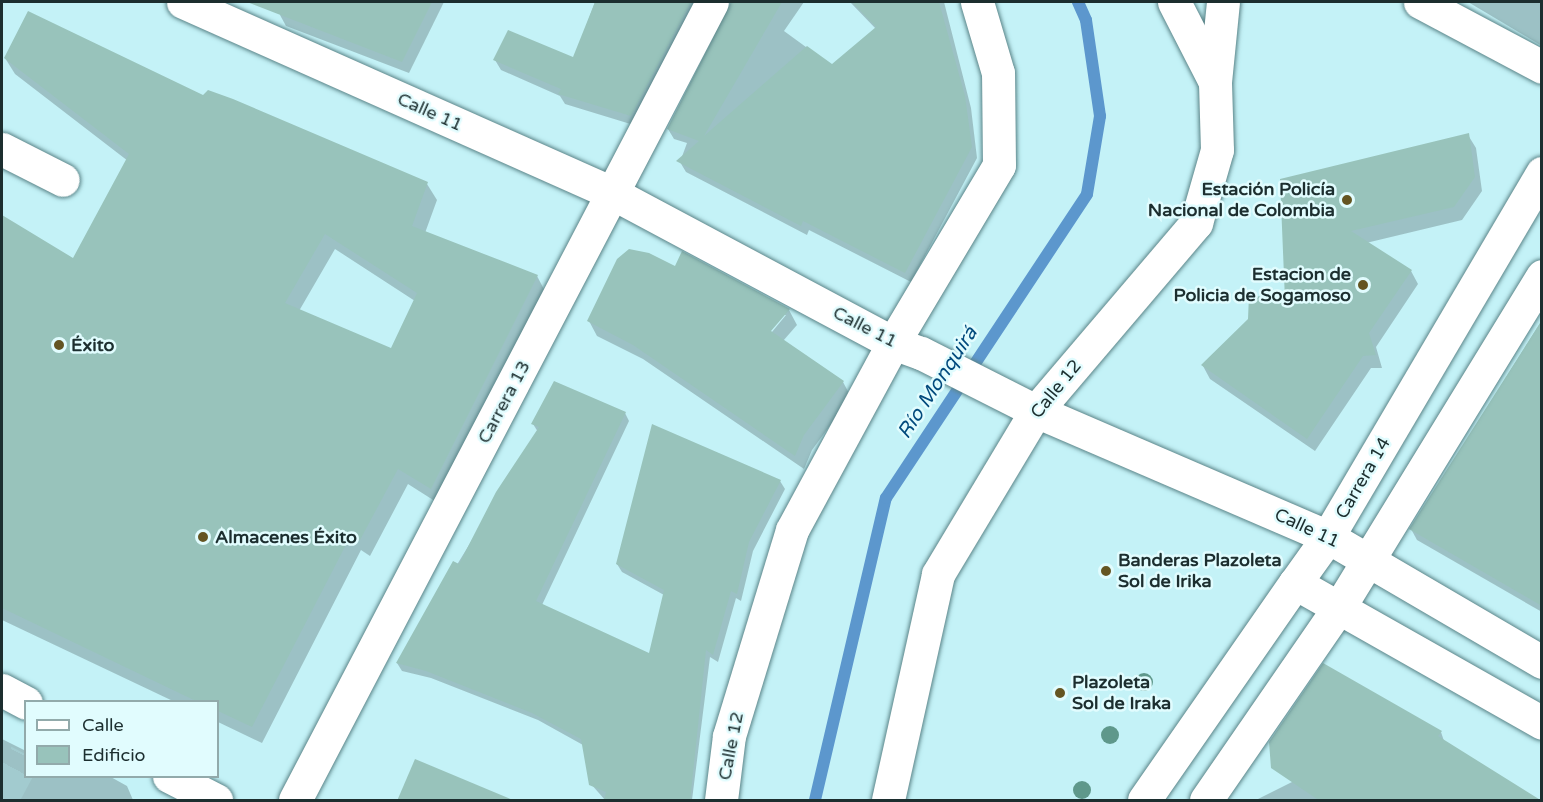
<!DOCTYPE html>
<meta charset="utf-8">
<style>
body{margin:0}
#map{position:relative;width:1543px;height:802px;overflow:hidden;background:#c4f2f7;font-family:"Varela Round",sans-serif}
div>[style]{position:absolute}
[style*='--x']{left:calc(var(--x)*1px);top:calc(var(--y)*1px);width:calc(var(--w)*1px);rotate:calc(var(--a)*1deg)}
.shadow>*{inset:0;background:#0003}
.stream>*{height:12px;margin:-6px;padding:0 6px;transform-origin:6px;border-radius:6px;background:#5c97cd}
.building>*{inset:0;background:#98c3bb}
.minor-tunnel>*{height:33px;margin-top:-16.5px;transform-origin:0;background:repeating-linear-gradient(90deg,#a2cbcf 0 33px,transparent 0 49px)}
.roads{filter:drop-shadow(0 0 2px #5a8488) drop-shadow(0 0 2px #5a8488)}
.minor>*{height:33px;margin:-16.5px;padding:0 16.5px;transform-origin:16.5px;border-radius:16.5px;background:#fff}
.major>*{height:33px;margin:-16.5px;padding:0 16.5px;transform-origin:16.5px;border-radius:16.5px;background:#fff}
.trees>*{width:18px;height:18px;margin:-9px;border-radius:50%;background:#5f988b}
.dots>*{width:16px;height:16px;translate:-50% -50%;box-sizing:border-box;border:3px solid #e1fcfe;border-radius:50%}
span{translate:-50% -50%;white-space:nowrap;text-align:center;line-height:1.15;-webkit-text-stroke:5px #e1fcfe;paint-order:stroke}
.street-label{font-size:18px;color:#1c2e2f}
.poi-label{font-size:18px;color:#1c2e2f;font-weight:700}
.right{translate:-100% -50%;text-align:right}
.left{translate:0 -50%;text-align:left}
.water-label{font-size:20px;color:#024a7d;font-style:italic}
.frame{position:absolute;inset:0;border:3px solid #1c2e2f;pointer-events:none}
.legend{position:absolute;left:24px;top:700px;width:195px;height:78px;box-sizing:border-box;background:#e1fcfe;border:2px solid #92aaab;margin:0;padding:8px 10px;list-style:none;font-size:18px;color:#1c2e2f}
.legend li{display:flex;align-items:center;gap:12px;height:30px}
.legend b{width:30px;border:2px solid #92aaab}
</style>
<div id="map">
<div class="shadow">
<div style="clip-path:polygon(286px 2px,444px 2px,409px 73px,286px 26px,280px 15px)"></div>
<div style="clip-path:polygon(595px 2px,704px 2px,637px 126px,565px 104px,560px 96px,501px 70px,495px 60px,574px 59px)"></div>
<div style="clip-path:polygon(732px 2px,804px 2px,784px 31px,832px 66px,876px 29px,850px 2px,944px 2px,971px 108px,977px 158px,911px 282px,809px 230px,807px 235px,686px 172px,680px 162px,687px 143px,674px 139px,668px 129px)"></div>
<div style="clip-path:polygon(1468px 2px,1542px 2px,1542px 46px)"></div>
<div style="clip-path:polygon(evenodd,5px 58px,203px 96px,427px 184px,437px 200px,425px 233px,537px 276px,546px 293px,441px 505px,408px 484px,370px 556px,361px 550px,262px 743px,218px 722px,218px 702px,175px 702px,2px 620px,2px 216px,74px 260px,128px 161px,15px 74px,5px 58px,335px 249px,415px 301px,391px 350px,299px 311px,335px 249px)"></div>
<div style="clip-path:polygon(1468px 135px,1476px 148px,1482px 191px,1462px 220px,1366px 243px,1411px 271px,1418px 284px,1376px 347px,1382px 368px,1371px 368px,1315px 451px,1210px 379px,1203px 366px,1287px 302px,1281px 180px)"></div>
<div style="clip-path:polygon(evenodd,675px 268px,789px 310px,797px 325px,783px 341px,843px 382px,851px 397px,812px 450px,804px 469px,643px 359px,597px 336px,589px 321px,675px 268px,783px 315px,786px 315px,767px 338px,765px 336px,783px 315px)"></div>
<div style="clip-path:polygon(1542px 320px,1542px 612px,1417px 540px,1411px 529px)"></div>
<div style="clip-path:polygon(625px 413px,629px 421px,542px 605px,650px 655px,664px 595px,622px 572px,617px 564px,780px 481px,785px 489px,753px 551px,741px 601px,736px 598px,718px 662px,710px 657px,692px 800px,605px 800px,591px 784px,583px 745px,538px 720px,431px 678px,402px 671px,397px 663px,538px 432px,533px 424px)"></div>
<div style="clip-path:polygon(1441px 732px,1444px 741px,1537px 800px,1256px 800px,1296px 780px)"></div>
<div style="clip-path:polygon(2px 739px,26px 751px,26px 776px,109px 776px,127px 786px,133px 800px,2px 800px)"></div>
</div>
<div class="stream">
<div style="--x:815;--y:800;--w:310;--a:-76.8"></div>
<div style="--x:886;--y:498;--w:364;--a:-56.5"></div>
<div style="--x:1087;--y:194;--w:79;--a:-80.5"></div>
<div style="--x:1100;--y:116;--w:97;--a:-98.3"></div>
<div style="--x:1086;--y:20;--w:20;--a:-114"></div>
</div>
<div class="building">
<div style="clip-path:polygon(247px 2px,432px 2px,402px 62px)"></div>
<div style="clip-path:polygon(595px 2px,691px 2px,631px 116px,558px 94px,561px 89px,493px 60px,508px 30px,573px 57px)"></div>
<div style="clip-path:polygon(731px 2px,782px 2px,704px 136px,807px 46px,832px 64px,876px 27px,852px 2px,939px 2px,965px 96px,972px 147px,905px 273px,803px 221px,801px 226px,676px 161px,699px 141px,667px 129px)"></div>
<div style="clip-path:polygon(evenodd,28px 11px,203px 95px,208px 90px,233px 99px,428px 182px,412px 226px,538px 275px,431px 489px,398px 469px,360px 540px,351px 535px,252px 727px,218px 711px,218px 702px,198px 702px,2px 608px,2px 215px,73px 258px,129px 154px,4px 58px,28px 11px,325px 234px,417px 293px,391px 348px,285px 303px,325px 234px)"></div>
<div style="clip-path:polygon(1469px 133px,1475px 177px,1454px 207px,1351px 231px,1412px 270px,1369px 333px,1376px 355px,1363px 356px,1307px 439px,1201px 365px,1248px 319px,1249px 295px,1285px 300px,1280px 179px)"></div>
<div style="clip-path:polygon(629px 249px,649px 253px,675px 266px,682px 251px,790px 309px,771px 331px,844px 381px,804px 435px,795px 456px,633px 345px,587px 321px,617px 259px)"></div>
<div style="clip-path:polygon(1542px 320px,1542px 606px,1409px 529px)"></div>
<div style="clip-path:polygon(554px 381px,626px 412px,536px 601px,649px 653px,664px 590px,616px 564px,652px 424px,781px 480px,749px 542px,737px 594px,731px 591px,713px 655px,706px 650px,690px 801px,604px 801px,606px 792px,589px 785px,581px 739px,532px 713px,426px 671px,396px 663px,453px 561px,459px 564px,496px 492px,539px 427px,531px 424px)"></div>
<div style="clip-path:polygon(1323px 663px,1442px 731px,1438px 736px,1542px 801px,1320px 801px,1271px 768px,1269px 742px)"></div>
<div style="clip-path:polygon(415px 759px,513px 800px,512px 801px,397px 801px)"></div>
</div>
<div class="minor-tunnel">
<div style="--x:2;--y:799;--w:51;--a:-61.9"></div>
</div>
<div class="roads">
<div class="minor">
<div style="--x:183;--y:2;--w:472;--a:24"></div>
<div style="--x:614;--y:194;--w:316;--a:28.1"></div>
<div style="--x:893;--y:343;--w:30;--a:20"></div>
<div style="--x:921;--y:353;--w:129;--a:26.8"></div>
<div style="--x:1036;--y:411;--w:318;--a:23.3"></div>
<div style="--x:1420;--y:2;--w:138;--a:28"></div>
<div style="--x:1215;--y:82;--w:80;--a:-84.3"></div>
<div style="--x:2;--y:149;--w:68;--a:26.9"></div>
<div style="--x:2;--y:690;--w:27;--a:28"></div>
<div style="--x:169;--y:776;--w:53;--a:27.1"></div>
<div style="--x:295;--y:800;--w:900;--a:-62.41"></div>
<div style="--x:721;--y:800;--w:64;--a:-82.9"></div>
<div style="--x:729;--y:736;--w:215;--a:-73"></div>
<div style="--x:792;--y:530;--w:213;--a:-61.6"></div>
<div style="--x:893;--y:343;--w:207;--a:-59.2"></div>
<div style="--x:999;--y:165;--w:92;--a:-90.6"></div>
<div style="--x:998;--y:73;--w:74;--a:-106.5"></div>
<div style="--x:888;--y:800;--w:231;--a:-77.5"></div>
<div style="--x:938;--y:574;--w:190;--a:-59"></div>
<div style="--x:1036;--y:411;--w:247;--a:-49.6"></div>
<div style="--x:1196;--y:223;--w:76;--a:-74"></div>
<div style="--x:1217;--y:150;--w:68;--a:-91.7"></div>
<div style="--x:1215;--y:82;--w:90;--a:-117.1"></div>
<div style="--x:1144;--y:800;--w:264;--a:-55.2"></div>
<div style="--x:1206;--y:800;--w:236;--a:-55.4"></div>
</div>
<div class="major">
<div style="--x:1542;--y:173;--w:422;--a:120.5"></div>
<div style="--x:1328;--y:537;--w:57;--a:125.7"></div>
<div style="--x:1295;--y:583;--w:284;--a:29.5"></div>
<div style="--x:1328;--y:537;--w:248;--a:30.3"></div>
<div style="--x:1340;--y:606;--w:387;--a:-58.5"></div>
</div>
</div>
<div class="trees">
<div style="left:1144px;top:682px"></div>
<div style="left:1110px;top:735px"></div>
<div style="left:1082px;top:790px"></div>
</div>
<div class="dots">
<div style="left:1347px;top:200px;background:#645522"></div>
<div style="left:1363px;top:285px;background:#645522"></div>
<div style="left:59px;top:345px;background:#645522"></div>
<div style="left:203px;top:537px;background:#645522"></div>
<div style="left:1106px;top:571px;background:#645522"></div>
<div style="left:1060px;top:693px;background:#645522"></div>
</div>
<div class="street-label">
<span style="left:430px;top:112px;rotate:24deg">Calle 11</span>
<span style="left:865px;top:327px;rotate:27deg">Calle 11</span>
<span style="left:1056px;top:389px;rotate:-51deg">Calle 12</span>
<span style="left:504px;top:402px;rotate:-62deg">Carrera 13</span>
<span style="left:1363px;top:478px;rotate:-60deg">Carrera 14</span>
<span style="left:1307px;top:528px;rotate:25deg">Calle 11</span>
<span style="left:731px;top:746px;rotate:-79deg">Calle 12</span>
</div>
<div class="poi-label">
<span class="right" style="left:1335px;top:200px">Estación Policía<br>Nacional de Colombia</span>
<span class="right" style="left:1351px;top:285px">Estacion de<br>Policia de Sogamoso</span>
<span class="left" style="left:71px;top:345px">Éxito</span>
<span class="left" style="left:215px;top:537px">Almacenes Éxito</span>
<span class="left" style="left:1118px;top:571px">Banderas Plazoleta<br>Sol de Irika</span>
<span class="left" style="left:1072px;top:693px">Plazoleta<br>Sol de Iraka</span>
</div>
<div class="water-label">
<span style="left:938px;top:383px;rotate:-57deg">Río Monquirá</span>
</div>
<div class="frame"></div>
<ul class="legend">
<li><b style="height:8px;background:#fff"></b>Calle</li>
<li><b style="height:16px;background:#98c3bb"></b>Edificio</li>
</ul>
</div>
